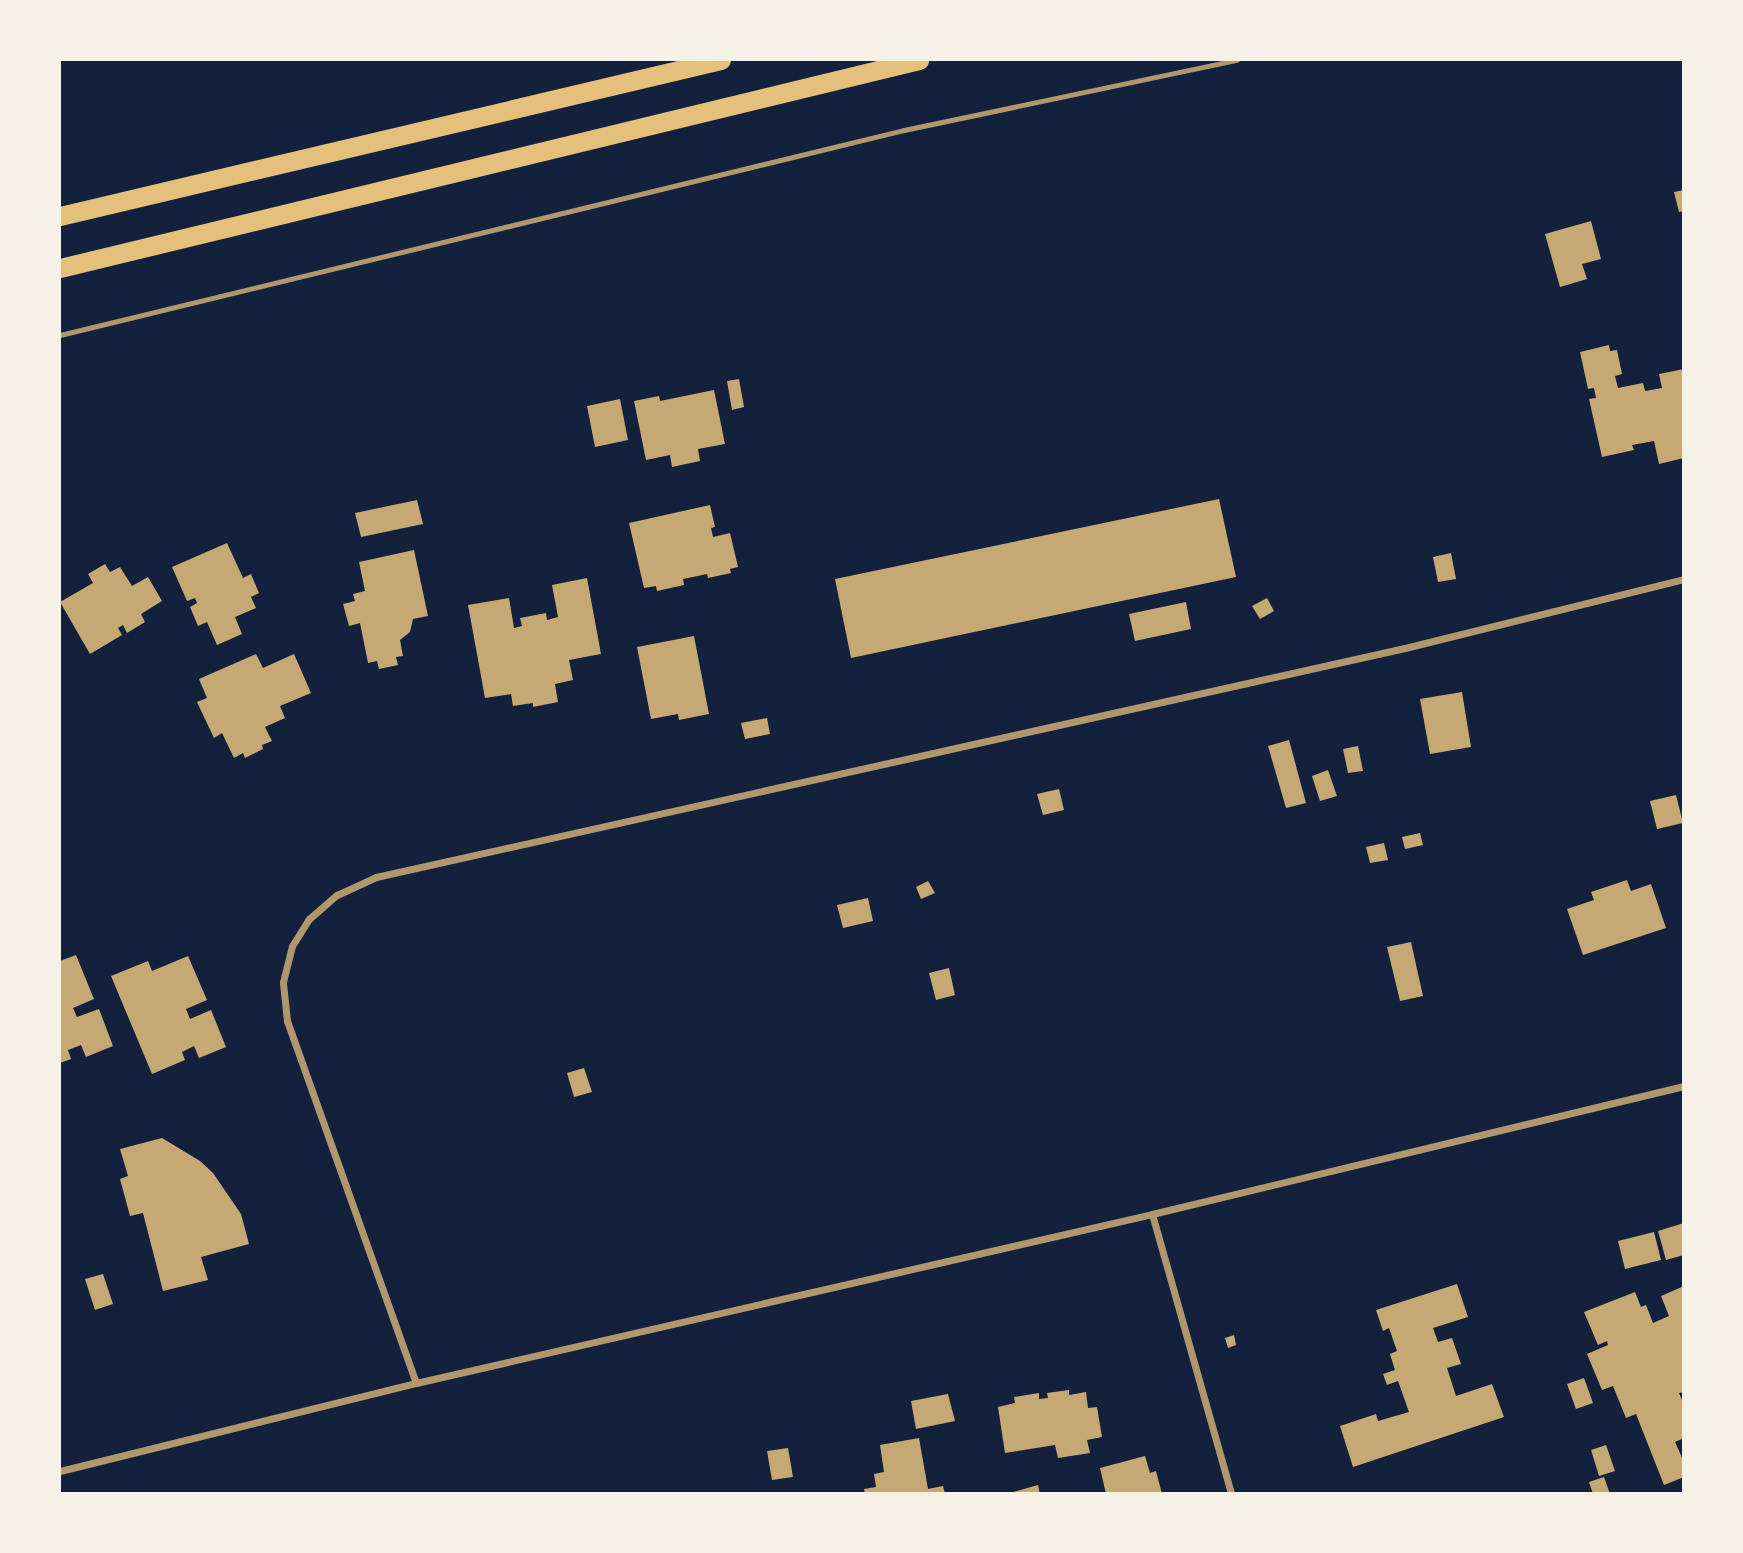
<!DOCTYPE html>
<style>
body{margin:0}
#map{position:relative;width:1743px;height:1553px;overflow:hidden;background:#14213d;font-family:"Work Sans",sans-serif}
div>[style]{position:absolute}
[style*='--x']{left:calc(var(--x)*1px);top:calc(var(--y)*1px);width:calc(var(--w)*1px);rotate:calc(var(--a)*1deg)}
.building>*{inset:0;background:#c6a872}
.service>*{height:5px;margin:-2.5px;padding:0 2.5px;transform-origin:2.5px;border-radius:2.5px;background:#b1986c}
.minor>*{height:7px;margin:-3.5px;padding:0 3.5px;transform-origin:3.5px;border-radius:3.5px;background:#b1986c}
.trunk>*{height:19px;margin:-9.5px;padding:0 9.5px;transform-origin:9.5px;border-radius:9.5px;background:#e5c07b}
span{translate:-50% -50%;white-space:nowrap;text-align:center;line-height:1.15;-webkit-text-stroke:7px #f6f1e7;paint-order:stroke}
.frame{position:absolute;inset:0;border:61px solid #f6f1e7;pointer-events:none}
</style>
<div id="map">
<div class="building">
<div style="clip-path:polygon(1684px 190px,1684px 211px,1679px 212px,1674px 192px)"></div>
<div style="clip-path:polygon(1591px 221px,1601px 259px,1582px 264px,1587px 279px,1560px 287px,1545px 234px)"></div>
<div style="clip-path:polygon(1609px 345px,1610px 351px,1617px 350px,1622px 374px,1615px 376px,1618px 388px,1643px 383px,1645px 391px,1662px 388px,1659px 374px,1684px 369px,1684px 458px,1659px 464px,1654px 441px,1632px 445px,1634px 450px,1602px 457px,1589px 399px,1596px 398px,1594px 388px,1588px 389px,1580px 352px)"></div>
<div style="clip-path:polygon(739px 379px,744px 407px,732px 410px,727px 381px)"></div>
<div style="clip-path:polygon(714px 390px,725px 444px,698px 449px,700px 461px,672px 467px,670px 455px,646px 460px,634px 401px,659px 396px,660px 401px)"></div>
<div style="clip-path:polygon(620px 399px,628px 440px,595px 447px,587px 406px)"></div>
<div style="clip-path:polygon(1219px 499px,1236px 577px,851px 658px,835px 579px)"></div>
<div style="clip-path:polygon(417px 500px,423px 524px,361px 537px,355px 513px)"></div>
<div style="clip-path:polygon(710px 505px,715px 527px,711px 528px,713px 537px,730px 533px,738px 567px,730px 569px,731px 573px,708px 578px,707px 574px,683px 579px,684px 585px,657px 591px,656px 586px,644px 588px,629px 523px)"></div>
<div style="clip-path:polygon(227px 543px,243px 578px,251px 574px,259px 593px,251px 597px,256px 608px,235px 617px,242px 634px,217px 645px,207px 622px,198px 626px,190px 607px,197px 603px,195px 598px,187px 601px,172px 567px)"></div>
<div style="clip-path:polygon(414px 550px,428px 616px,413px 619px,410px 632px,400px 640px,403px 656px,396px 657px,398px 665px,379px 669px,377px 661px,368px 663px,360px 623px,349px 626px,343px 604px,355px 601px,353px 594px,365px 591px,359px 562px)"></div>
<div style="clip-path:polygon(1451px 553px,1456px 579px,1438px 582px,1433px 557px)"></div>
<div style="clip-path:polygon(105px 564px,110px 572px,120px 567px,132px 586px,148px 577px,162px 601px,141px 614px,145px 622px,127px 633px,123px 625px,118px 628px,122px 635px,90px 654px,60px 602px,93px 583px,88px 574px)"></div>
<div style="clip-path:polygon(587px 578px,601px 654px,569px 660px,573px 680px,555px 684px,558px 702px,533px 707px,533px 703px,513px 706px,511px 694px,485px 698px,468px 605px,509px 598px,514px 628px,522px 626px,520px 618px,546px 613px,547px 620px,558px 617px,552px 585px)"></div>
<div style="clip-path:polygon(1267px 598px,1274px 611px,1260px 619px,1252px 606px)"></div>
<div style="clip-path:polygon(1186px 602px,1191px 629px,1135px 641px,1129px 614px)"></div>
<div style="clip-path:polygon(694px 636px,709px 714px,679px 720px,678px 714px,651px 719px,637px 647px)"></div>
<div style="clip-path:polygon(256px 654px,263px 668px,294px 654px,311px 693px,280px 706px,285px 718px,265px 727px,272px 741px,262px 745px,263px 749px,245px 758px,243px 753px,234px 758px,222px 733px,214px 738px,197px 702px,207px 698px,199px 679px)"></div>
<div style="clip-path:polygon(1462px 692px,1471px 747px,1430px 754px,1420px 699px)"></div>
<div style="clip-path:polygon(767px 718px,770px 734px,745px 739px,741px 723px)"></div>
<div style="clip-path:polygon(1289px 740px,1306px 803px,1286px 808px,1268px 746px)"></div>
<div style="clip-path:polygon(1358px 746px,1363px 771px,1348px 773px,1343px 749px)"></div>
<div style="clip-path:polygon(1328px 770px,1337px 796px,1320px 801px,1312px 776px)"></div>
<div style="clip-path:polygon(1059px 789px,1064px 810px,1043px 815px,1037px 794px)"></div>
<div style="clip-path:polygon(1676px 795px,1683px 823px,1657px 829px,1650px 801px)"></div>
<div style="clip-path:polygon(1420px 833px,1423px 845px,1405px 849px,1402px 837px)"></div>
<div style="clip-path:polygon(1384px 843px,1388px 860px,1370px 863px,1366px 847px)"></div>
<div style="clip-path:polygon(1627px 880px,1631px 891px,1651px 884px,1666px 928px,1583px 955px,1567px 909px,1594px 900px,1591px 892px)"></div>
<div style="clip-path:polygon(928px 881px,935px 893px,921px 899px,916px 887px)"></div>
<div style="clip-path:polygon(868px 898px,873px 921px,843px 928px,837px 905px)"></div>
<div style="clip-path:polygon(1411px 942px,1423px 996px,1400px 1001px,1387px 947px)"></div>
<div style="clip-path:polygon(76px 955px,94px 999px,73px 1008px,77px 1017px,99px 1009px,113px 1046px,86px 1057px,81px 1045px,68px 1050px,71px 1059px,60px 1063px,60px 961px)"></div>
<div style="clip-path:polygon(188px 956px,207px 1000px,186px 1009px,190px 1019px,211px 1010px,226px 1047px,199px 1058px,194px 1046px,182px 1052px,185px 1060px,152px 1074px,111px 976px,148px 961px,152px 971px)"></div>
<div style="clip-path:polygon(949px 968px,955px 995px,936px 1000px,929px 973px)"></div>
<div style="clip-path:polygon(584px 1068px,592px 1092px,574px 1097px,567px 1073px)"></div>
<div style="clip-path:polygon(162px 1138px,200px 1161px,213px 1173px,241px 1214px,249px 1244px,201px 1257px,208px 1280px,163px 1291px,143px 1213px,130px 1216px,120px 1179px,128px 1176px,120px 1149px)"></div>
<div style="clip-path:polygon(1684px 1223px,1684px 1255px,1666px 1260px,1658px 1231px)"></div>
<div style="clip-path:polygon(1654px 1232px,1661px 1260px,1625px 1269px,1618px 1241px)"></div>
<div style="clip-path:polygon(103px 1274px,113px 1304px,95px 1310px,85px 1279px)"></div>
<div style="clip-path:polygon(1457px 1284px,1468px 1317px,1433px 1328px,1438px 1342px,1452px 1338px,1461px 1364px,1447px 1368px,1456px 1396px,1492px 1384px,1504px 1417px,1353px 1467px,1340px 1426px,1376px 1414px,1378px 1421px,1409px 1412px,1398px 1381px,1387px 1385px,1383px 1374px,1395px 1370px,1390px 1354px,1397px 1351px,1389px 1328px,1383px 1331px,1376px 1310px)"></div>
<div style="clip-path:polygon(1684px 1286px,1684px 1392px,1679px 1393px,1684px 1405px,1684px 1438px,1675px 1442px,1684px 1462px,1684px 1477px,1664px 1485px,1636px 1414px,1626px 1418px,1613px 1386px,1602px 1390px,1587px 1354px,1608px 1345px,1607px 1341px,1598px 1345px,1584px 1312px,1635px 1292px,1641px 1307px,1646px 1305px,1653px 1323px,1669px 1316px,1661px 1296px)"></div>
<div style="clip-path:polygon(1234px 1335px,1236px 1345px,1228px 1348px,1225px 1338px)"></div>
<div style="clip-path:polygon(1584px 1378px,1593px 1403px,1576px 1409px,1567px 1384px)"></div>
<div style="clip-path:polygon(1069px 1390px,1069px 1395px,1086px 1392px,1088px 1408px,1097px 1407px,1102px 1437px,1087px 1440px,1090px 1453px,1058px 1458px,1055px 1445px,1005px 1453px,998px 1407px,1015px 1403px,1014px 1397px,1039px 1393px,1039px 1399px,1048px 1398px,1047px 1393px)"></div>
<div style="clip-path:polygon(948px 1394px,955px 1421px,916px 1429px,911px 1401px)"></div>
<div style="clip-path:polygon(919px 1438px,928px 1489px,943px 1486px,945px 1494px,865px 1494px,864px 1489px,876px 1487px,874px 1474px,884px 1472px,880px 1445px)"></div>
<div style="clip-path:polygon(1606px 1445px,1615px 1471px,1599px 1476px,1591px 1450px)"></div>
<div style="clip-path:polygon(788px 1448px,793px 1477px,772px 1480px,767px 1451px)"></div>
<div style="clip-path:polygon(1145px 1456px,1150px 1473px,1156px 1471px,1162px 1494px,1106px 1494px,1100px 1468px)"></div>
<div style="clip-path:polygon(1604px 1477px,1610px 1494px,1593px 1494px,1589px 1482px)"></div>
<div style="clip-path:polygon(1038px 1485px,1040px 1494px,1010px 1494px,1010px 1493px)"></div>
</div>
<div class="service">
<div style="--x:60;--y:335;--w:869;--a:-13.65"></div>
<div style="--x:904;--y:130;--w:340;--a:-11.9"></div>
</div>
<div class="minor">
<div style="--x:1152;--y:1214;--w:291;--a:74.2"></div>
<div style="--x:416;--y:1383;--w:384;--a:-109.6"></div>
<div style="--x:287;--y:1021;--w:39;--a:-96"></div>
<div style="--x:283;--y:982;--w:37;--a:-76"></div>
<div style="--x:292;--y:946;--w:32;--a:-58"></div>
<div style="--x:309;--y:919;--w:37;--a:-41"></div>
<div style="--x:337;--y:895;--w:43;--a:-24.8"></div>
<div style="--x:376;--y:877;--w:1054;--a:-12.55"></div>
<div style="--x:1405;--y:648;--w:287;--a:-13.9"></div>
<div style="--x:60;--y:1471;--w:367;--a:-13.9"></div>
<div style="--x:416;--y:1383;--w:755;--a:-12.93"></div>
<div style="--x:1152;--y:1214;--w:547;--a:-13.53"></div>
</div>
<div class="trunk">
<div style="--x:60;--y:216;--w:679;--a:-13.28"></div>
<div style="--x:60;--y:268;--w:884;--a:-13.61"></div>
</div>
<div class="frame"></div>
</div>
